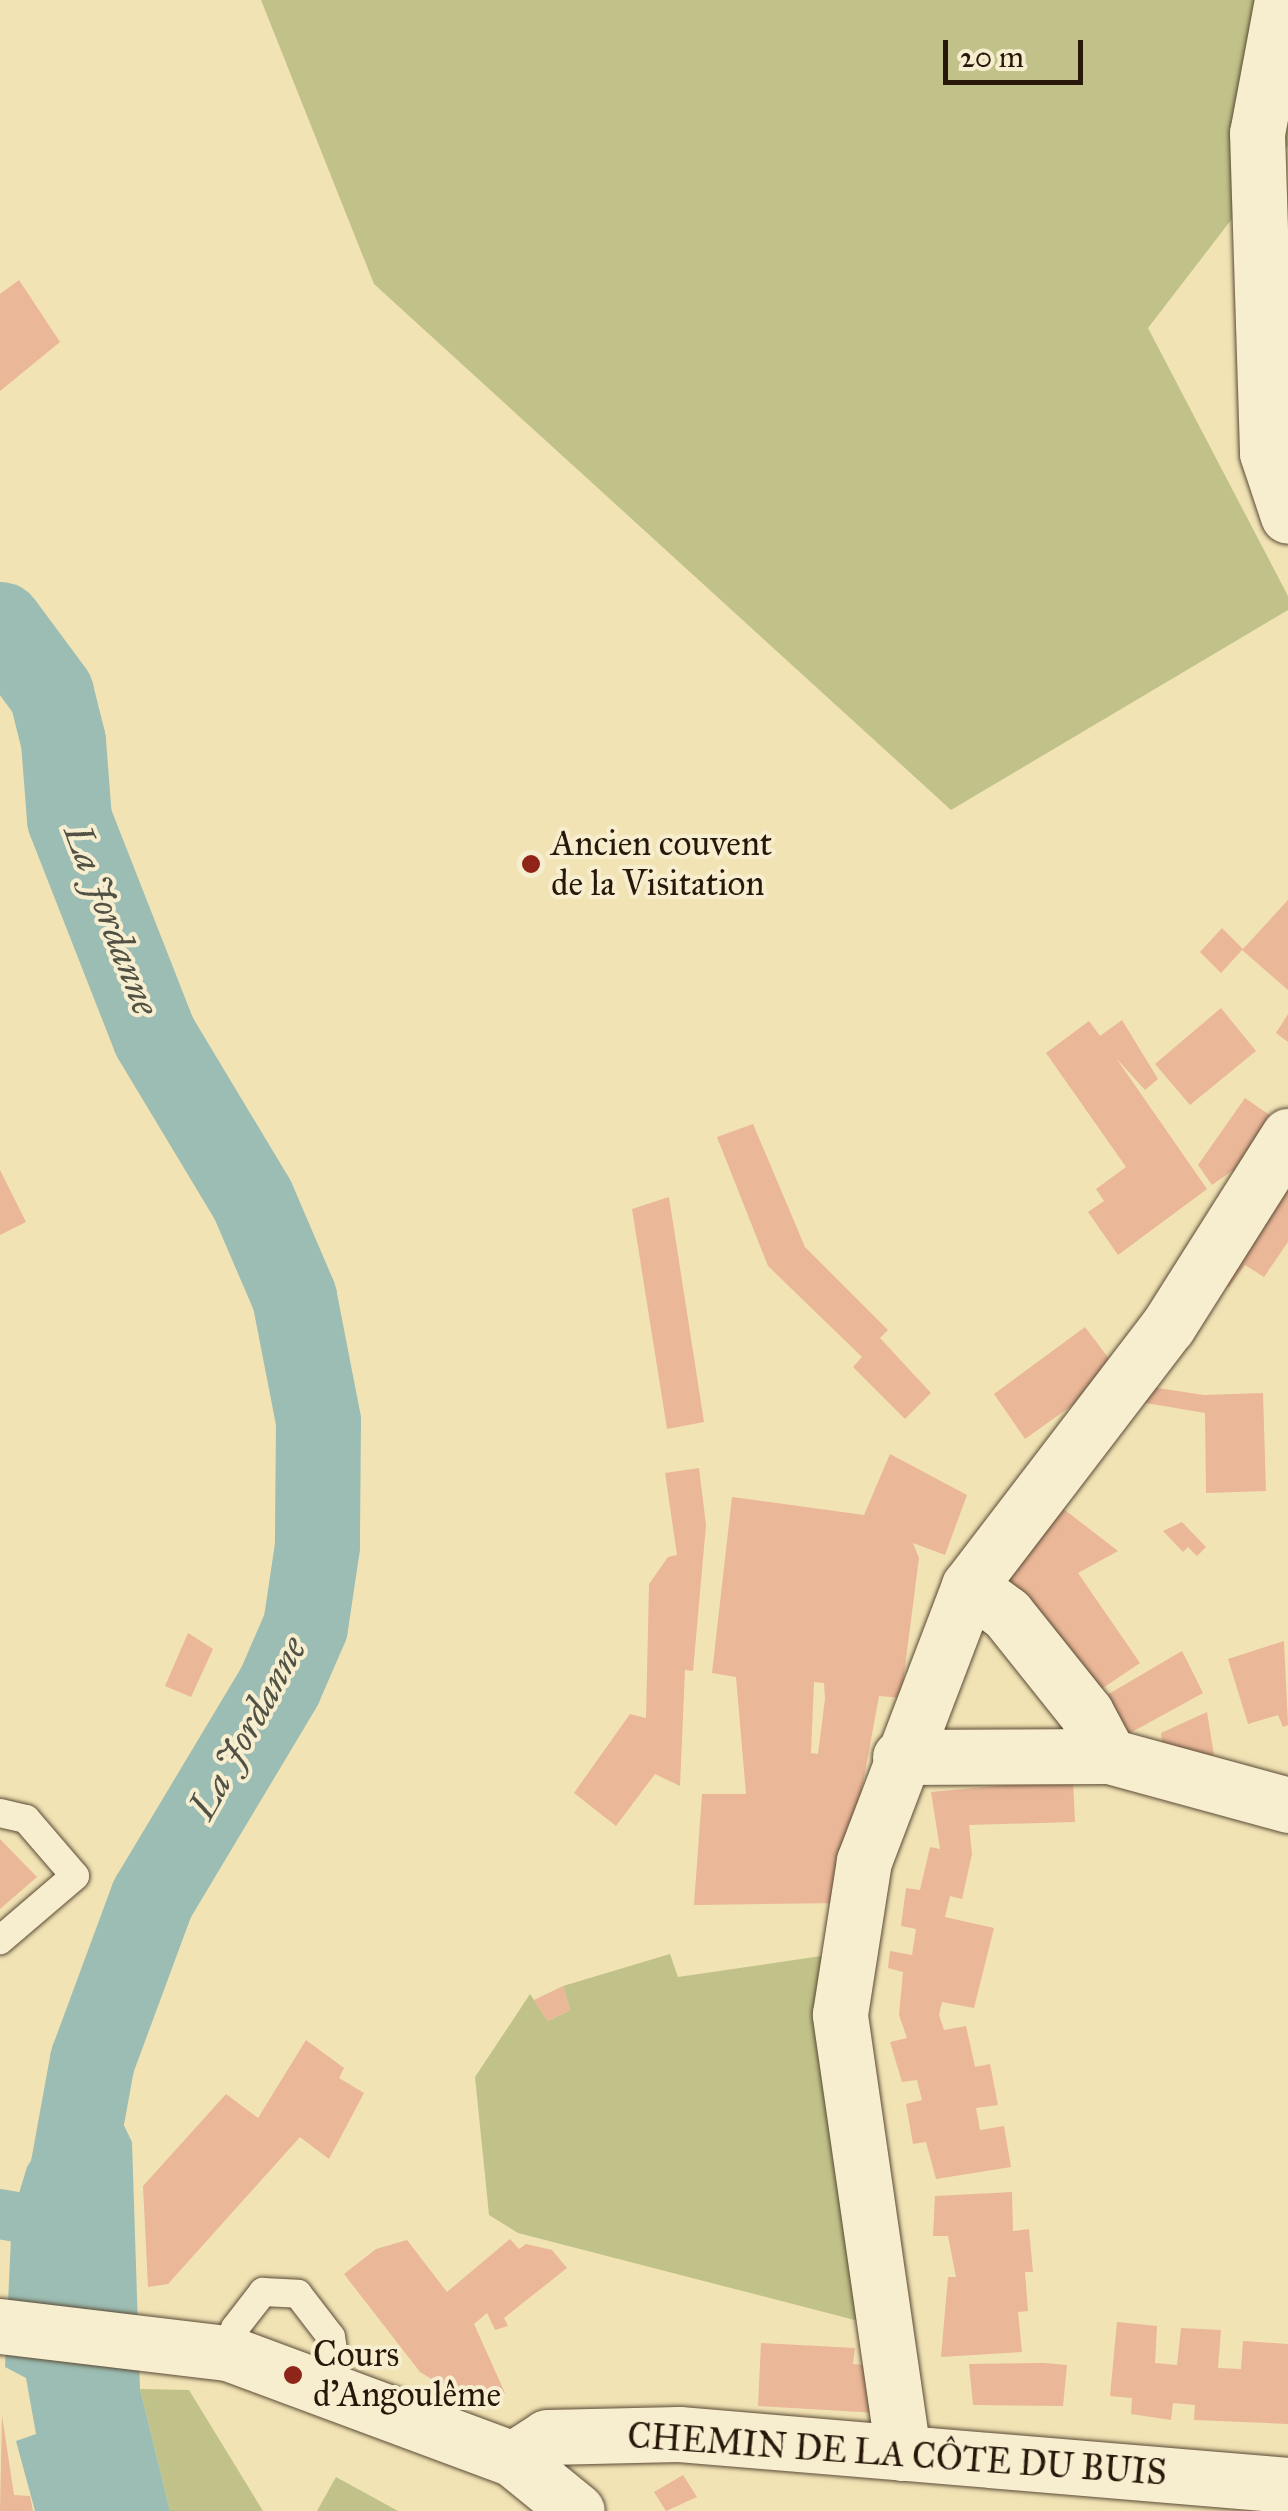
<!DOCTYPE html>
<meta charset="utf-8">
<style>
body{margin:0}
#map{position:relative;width:1288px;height:2511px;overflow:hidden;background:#f2e3b5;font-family:"IM FELL Great Primer",serif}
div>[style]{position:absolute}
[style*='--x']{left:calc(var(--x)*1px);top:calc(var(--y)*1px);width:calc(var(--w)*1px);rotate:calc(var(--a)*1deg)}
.green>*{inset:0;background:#c0c289}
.water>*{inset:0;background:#9cbdb3}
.canal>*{height:50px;margin:-25px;padding:0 25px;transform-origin:25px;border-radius:25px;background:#9cbdb3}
.river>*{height:85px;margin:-42.5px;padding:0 42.5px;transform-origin:42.5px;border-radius:42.5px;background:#9cbdb3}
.building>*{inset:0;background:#eab798}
.roads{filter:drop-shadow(0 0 2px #5a4b35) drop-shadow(0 0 2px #5a4b35)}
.service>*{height:28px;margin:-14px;padding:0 14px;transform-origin:14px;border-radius:14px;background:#f7edcf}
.minor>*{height:55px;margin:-27.5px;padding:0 27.5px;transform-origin:27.5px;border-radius:27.5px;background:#f7edcf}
.tertiary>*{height:55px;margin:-27.5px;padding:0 27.5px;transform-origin:27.5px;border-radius:27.5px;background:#f7edcf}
.secondary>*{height:55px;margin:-27.5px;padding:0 27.5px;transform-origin:27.5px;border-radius:27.5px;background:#f7edcf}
.dots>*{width:28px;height:28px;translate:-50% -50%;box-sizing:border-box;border:5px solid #f7edcf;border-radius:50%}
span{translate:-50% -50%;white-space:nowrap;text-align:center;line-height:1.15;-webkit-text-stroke:8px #f7edcf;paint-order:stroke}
.poi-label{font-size:35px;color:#28180a}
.left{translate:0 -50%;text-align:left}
.street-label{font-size:35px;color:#28180a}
.water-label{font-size:38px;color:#515245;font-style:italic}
.scale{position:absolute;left:943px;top:40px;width:140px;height:45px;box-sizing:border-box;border:5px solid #28180a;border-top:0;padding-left:12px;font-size:30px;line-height:35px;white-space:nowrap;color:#28180a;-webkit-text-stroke:8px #f7edcf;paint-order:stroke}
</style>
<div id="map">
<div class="green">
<div style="clip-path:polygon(261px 0,1288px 0,1288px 146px,1148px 328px,1288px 596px,1288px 610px,951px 810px,374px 284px)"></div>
<div style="clip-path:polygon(670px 1954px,678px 1977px,828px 1955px,874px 2325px,518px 2233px,489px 2215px,475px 2077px,530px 1994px,548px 2021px,570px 2010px,563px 1986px)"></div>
<div style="clip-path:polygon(140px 2389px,189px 2390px,263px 2511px,170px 2511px)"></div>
<div style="clip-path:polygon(336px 2477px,398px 2511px,317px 2511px)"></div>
</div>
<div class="water">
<div style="clip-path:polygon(92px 2060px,132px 2142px,140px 2389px,170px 2511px,35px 2511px,16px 2441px,36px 2434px,26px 2378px,5px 2367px,12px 2216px,27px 2167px)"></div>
</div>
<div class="canal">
<div style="--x:0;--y:2214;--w:63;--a:10.1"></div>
</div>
<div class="river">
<div style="--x:0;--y:624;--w:86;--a:53.5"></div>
<div style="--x:51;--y:693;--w:49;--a:76"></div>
<div style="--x:63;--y:741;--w:78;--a:85.6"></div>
<div style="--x:69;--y:819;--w:233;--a:68.6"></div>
<div style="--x:154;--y:1036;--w:190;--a:59"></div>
<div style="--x:252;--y:1199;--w:107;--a:66.8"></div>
<div style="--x:294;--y:1297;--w:126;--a:79"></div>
<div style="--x:318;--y:1421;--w:125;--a:90.5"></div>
<div style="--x:317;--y:1546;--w:81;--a:98.5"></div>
<div style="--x:305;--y:1626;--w:65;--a:113.4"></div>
<div style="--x:279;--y:1686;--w:247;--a:120.9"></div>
<div style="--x:152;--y:1898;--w:173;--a:110.3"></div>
<div style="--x:92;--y:2060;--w:117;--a:100.3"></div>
</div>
<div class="building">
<div style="clip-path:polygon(19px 280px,60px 342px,0 391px,0 294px)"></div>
<div style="clip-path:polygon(1288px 900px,1288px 990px,1242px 950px,1221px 973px,1200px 952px,1222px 928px,1243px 949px)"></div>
<div style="clip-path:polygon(1221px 1008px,1256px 1051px,1190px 1105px,1155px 1064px)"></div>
<div style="clip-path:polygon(1288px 1014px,1288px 1042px,1276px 1033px)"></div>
<div style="clip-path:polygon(1122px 1020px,1158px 1079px,1145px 1090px,1116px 1058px,1207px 1189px,1118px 1255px,1088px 1212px,1104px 1201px,1096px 1189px,1126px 1167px,1046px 1053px,1089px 1021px,1100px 1036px)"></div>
<div style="clip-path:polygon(1245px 1098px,1281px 1123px,1241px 1178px,1232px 1171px,1212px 1185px,1198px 1165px)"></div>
<div style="clip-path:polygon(753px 1124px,805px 1247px,888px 1330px,880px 1338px,931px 1393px,905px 1419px,853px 1367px,862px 1357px,768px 1266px,717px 1137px)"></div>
<div style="clip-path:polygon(0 1170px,26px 1222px,0 1235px)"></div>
<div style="clip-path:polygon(1288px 1188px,1288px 1242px,1264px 1277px,1245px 1265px,1229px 1287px,1216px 1278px)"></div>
<div style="clip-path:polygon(669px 1197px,704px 1422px,667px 1429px,632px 1209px)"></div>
<div style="clip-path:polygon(1085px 1327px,1113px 1364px,1088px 1394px,1025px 1439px,994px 1394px)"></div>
<div style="clip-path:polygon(1151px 1387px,1204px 1395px,1263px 1393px,1266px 1491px,1206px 1493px,1205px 1413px,1140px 1402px)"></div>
<div style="clip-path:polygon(evenodd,890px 1454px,967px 1495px,945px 1555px,913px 1543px,919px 1558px,901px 1698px,879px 1696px,841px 1903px,694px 1905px,702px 1794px,746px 1794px,736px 1677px,712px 1673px,732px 1497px,864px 1515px,890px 1454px,814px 1682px,824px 1683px,825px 1699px,818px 1754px,811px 1753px,814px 1682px)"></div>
<div style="clip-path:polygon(699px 1468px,706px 1525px,693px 1671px,685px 1670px,680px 1786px,655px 1774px,616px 1826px,574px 1793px,630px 1714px,646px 1718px,649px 1584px,668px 1557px,677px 1555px,665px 1473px)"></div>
<div style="clip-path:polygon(1061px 1507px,1118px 1551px,1078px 1573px,1140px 1663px,1091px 1696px,999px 1586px)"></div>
<div style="clip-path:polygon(1182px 1522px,1206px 1547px,1197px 1556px,1188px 1547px,1183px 1552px,1163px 1531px)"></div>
<div style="clip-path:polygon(188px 1633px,213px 1649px,191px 1697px,165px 1686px)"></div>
<div style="clip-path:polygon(1284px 1641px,1288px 1725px,1283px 1727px,1278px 1715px,1248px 1724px,1228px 1659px)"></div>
<div style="clip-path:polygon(1182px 1651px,1203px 1693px,1121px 1738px,1095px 1702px)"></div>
<div style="clip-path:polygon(1207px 1712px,1214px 1755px,1164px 1758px,1161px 1733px)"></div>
<div style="clip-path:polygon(1073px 1779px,1075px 1822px,969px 1825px,972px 1854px,962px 1899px,950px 1896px,945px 1917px,994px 1928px,974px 2008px,942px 2002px,939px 2015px,944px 2030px,966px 2026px,975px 2067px,990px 2064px,998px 2105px,976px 2108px,980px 2130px,1004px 2126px,1011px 2167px,936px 2179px,926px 2142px,913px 2144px,906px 2104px,922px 2100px,917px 2080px,902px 2082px,890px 2042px,907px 2038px,899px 2015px,903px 1972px,888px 1968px,890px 1951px,912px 1955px,916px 1929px,901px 1926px,906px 1888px,920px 1890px,930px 1847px,940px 1849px,931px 1792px)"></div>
<div style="clip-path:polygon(0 1839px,37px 1877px,0 1909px)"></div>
<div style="clip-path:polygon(563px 1986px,570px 2010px,548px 2021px,534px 2000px)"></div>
<div style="clip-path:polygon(306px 2040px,344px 2068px,339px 2078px,364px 2093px,329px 2159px,300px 2137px,168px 2284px,148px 2287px,143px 2186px,226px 2094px,258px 2118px)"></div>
<div style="clip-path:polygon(1012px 2192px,1013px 2231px,1029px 2229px,1033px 2272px,1025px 2272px,1028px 2311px,1018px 2312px,1022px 2352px,941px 2357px,948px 2277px,956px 2277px,948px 2236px,933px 2236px,935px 2196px)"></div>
<div style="clip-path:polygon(510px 2239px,519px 2249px,526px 2244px,552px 2250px,567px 2268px,504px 2318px,508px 2326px,495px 2330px,487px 2313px,474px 2324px,505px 2393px,456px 2394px,420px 2372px,344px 2274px,376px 2249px,407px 2240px,447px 2292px)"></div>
<div style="clip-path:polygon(1117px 2322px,1157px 2326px,1155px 2363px,1177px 2365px,1181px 2328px,1221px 2330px,1218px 2368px,1241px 2369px,1243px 2341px,1288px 2344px,1288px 2424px,1194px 2420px,1195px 2405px,1173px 2403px,1171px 2420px,1131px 2414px,1132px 2398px,1110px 2396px)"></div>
<div style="clip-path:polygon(761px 2343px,855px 2348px,853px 2364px,876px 2366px,878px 2413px,758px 2406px)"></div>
<div style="clip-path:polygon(1044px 2363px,1067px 2365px,1063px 2406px,973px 2405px,969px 2364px)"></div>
<div style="clip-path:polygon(2px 2415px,14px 2495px,30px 2496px,33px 2511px,0 2511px)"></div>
<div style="clip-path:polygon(683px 2475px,697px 2497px,666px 2511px,654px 2492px)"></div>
</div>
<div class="roads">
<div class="service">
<div style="--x:0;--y:1813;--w:27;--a:13"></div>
<div style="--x:26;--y:1819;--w:75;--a:49.3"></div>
<div style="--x:75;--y:1876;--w:99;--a:139.5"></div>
<div style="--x:228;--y:2353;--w:26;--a:-74"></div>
<div style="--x:235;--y:2328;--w:46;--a:-52.1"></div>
<div style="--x:263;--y:2292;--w:35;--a:3"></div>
<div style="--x:298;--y:2294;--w:54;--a:52.5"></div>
<div style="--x:331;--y:2337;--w:20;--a:81"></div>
<div style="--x:334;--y:2357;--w:31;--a:107"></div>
</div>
<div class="minor">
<div style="--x:1282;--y:0;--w:135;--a:100.6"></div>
<div style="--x:1257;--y:133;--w:320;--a:88.2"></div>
<div style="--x:1267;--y:453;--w:66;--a:71.6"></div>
<div style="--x:1109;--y:1756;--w:186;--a:15.3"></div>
<div style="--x:900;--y:1757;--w:209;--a:-0.3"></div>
<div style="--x:1109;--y:1756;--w:49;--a:-118.1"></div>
<div style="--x:1086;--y:1713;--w:127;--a:-128.6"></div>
<div style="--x:1007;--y:1614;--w:47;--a:-143.6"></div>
<div style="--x:903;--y:2453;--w:443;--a:-98.2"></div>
<div style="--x:840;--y:2014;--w:155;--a:-81.1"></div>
<div style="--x:864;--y:1861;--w:294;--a:-69.1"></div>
<div style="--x:969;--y:1586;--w:327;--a:-52.6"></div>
<div style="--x:1168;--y:1326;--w:225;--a:-57.7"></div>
</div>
<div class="tertiary">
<div style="--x:513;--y:2459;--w:40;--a:-32.9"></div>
<div style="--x:547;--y:2437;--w:132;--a:-1.3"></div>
<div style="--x:679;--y:2434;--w:611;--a:4.79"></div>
</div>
<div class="secondary">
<div style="--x:0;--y:2326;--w:230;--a:6.8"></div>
<div style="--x:228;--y:2353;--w:304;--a:20.4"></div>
<div style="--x:513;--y:2459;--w:82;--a:39.1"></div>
</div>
</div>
<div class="dots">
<div style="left:531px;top:864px;background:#8f2418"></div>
<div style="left:293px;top:2375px;background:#8f2418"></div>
</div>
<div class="poi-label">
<span class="left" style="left:551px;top:864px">Ancien couvent<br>de la Visitation</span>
<span class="left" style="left:313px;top:2375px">Cours<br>d'Angoulême</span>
</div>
<div class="street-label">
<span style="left:897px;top:2455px;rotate:4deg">CHEMIN DE LA CÔTE DU BUIS</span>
</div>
<div class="water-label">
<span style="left:111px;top:920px;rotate:69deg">La Jordanne</span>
<span style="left:248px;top:1728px;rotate:-61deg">La Jordanne</span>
</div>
<div class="scale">20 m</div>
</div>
